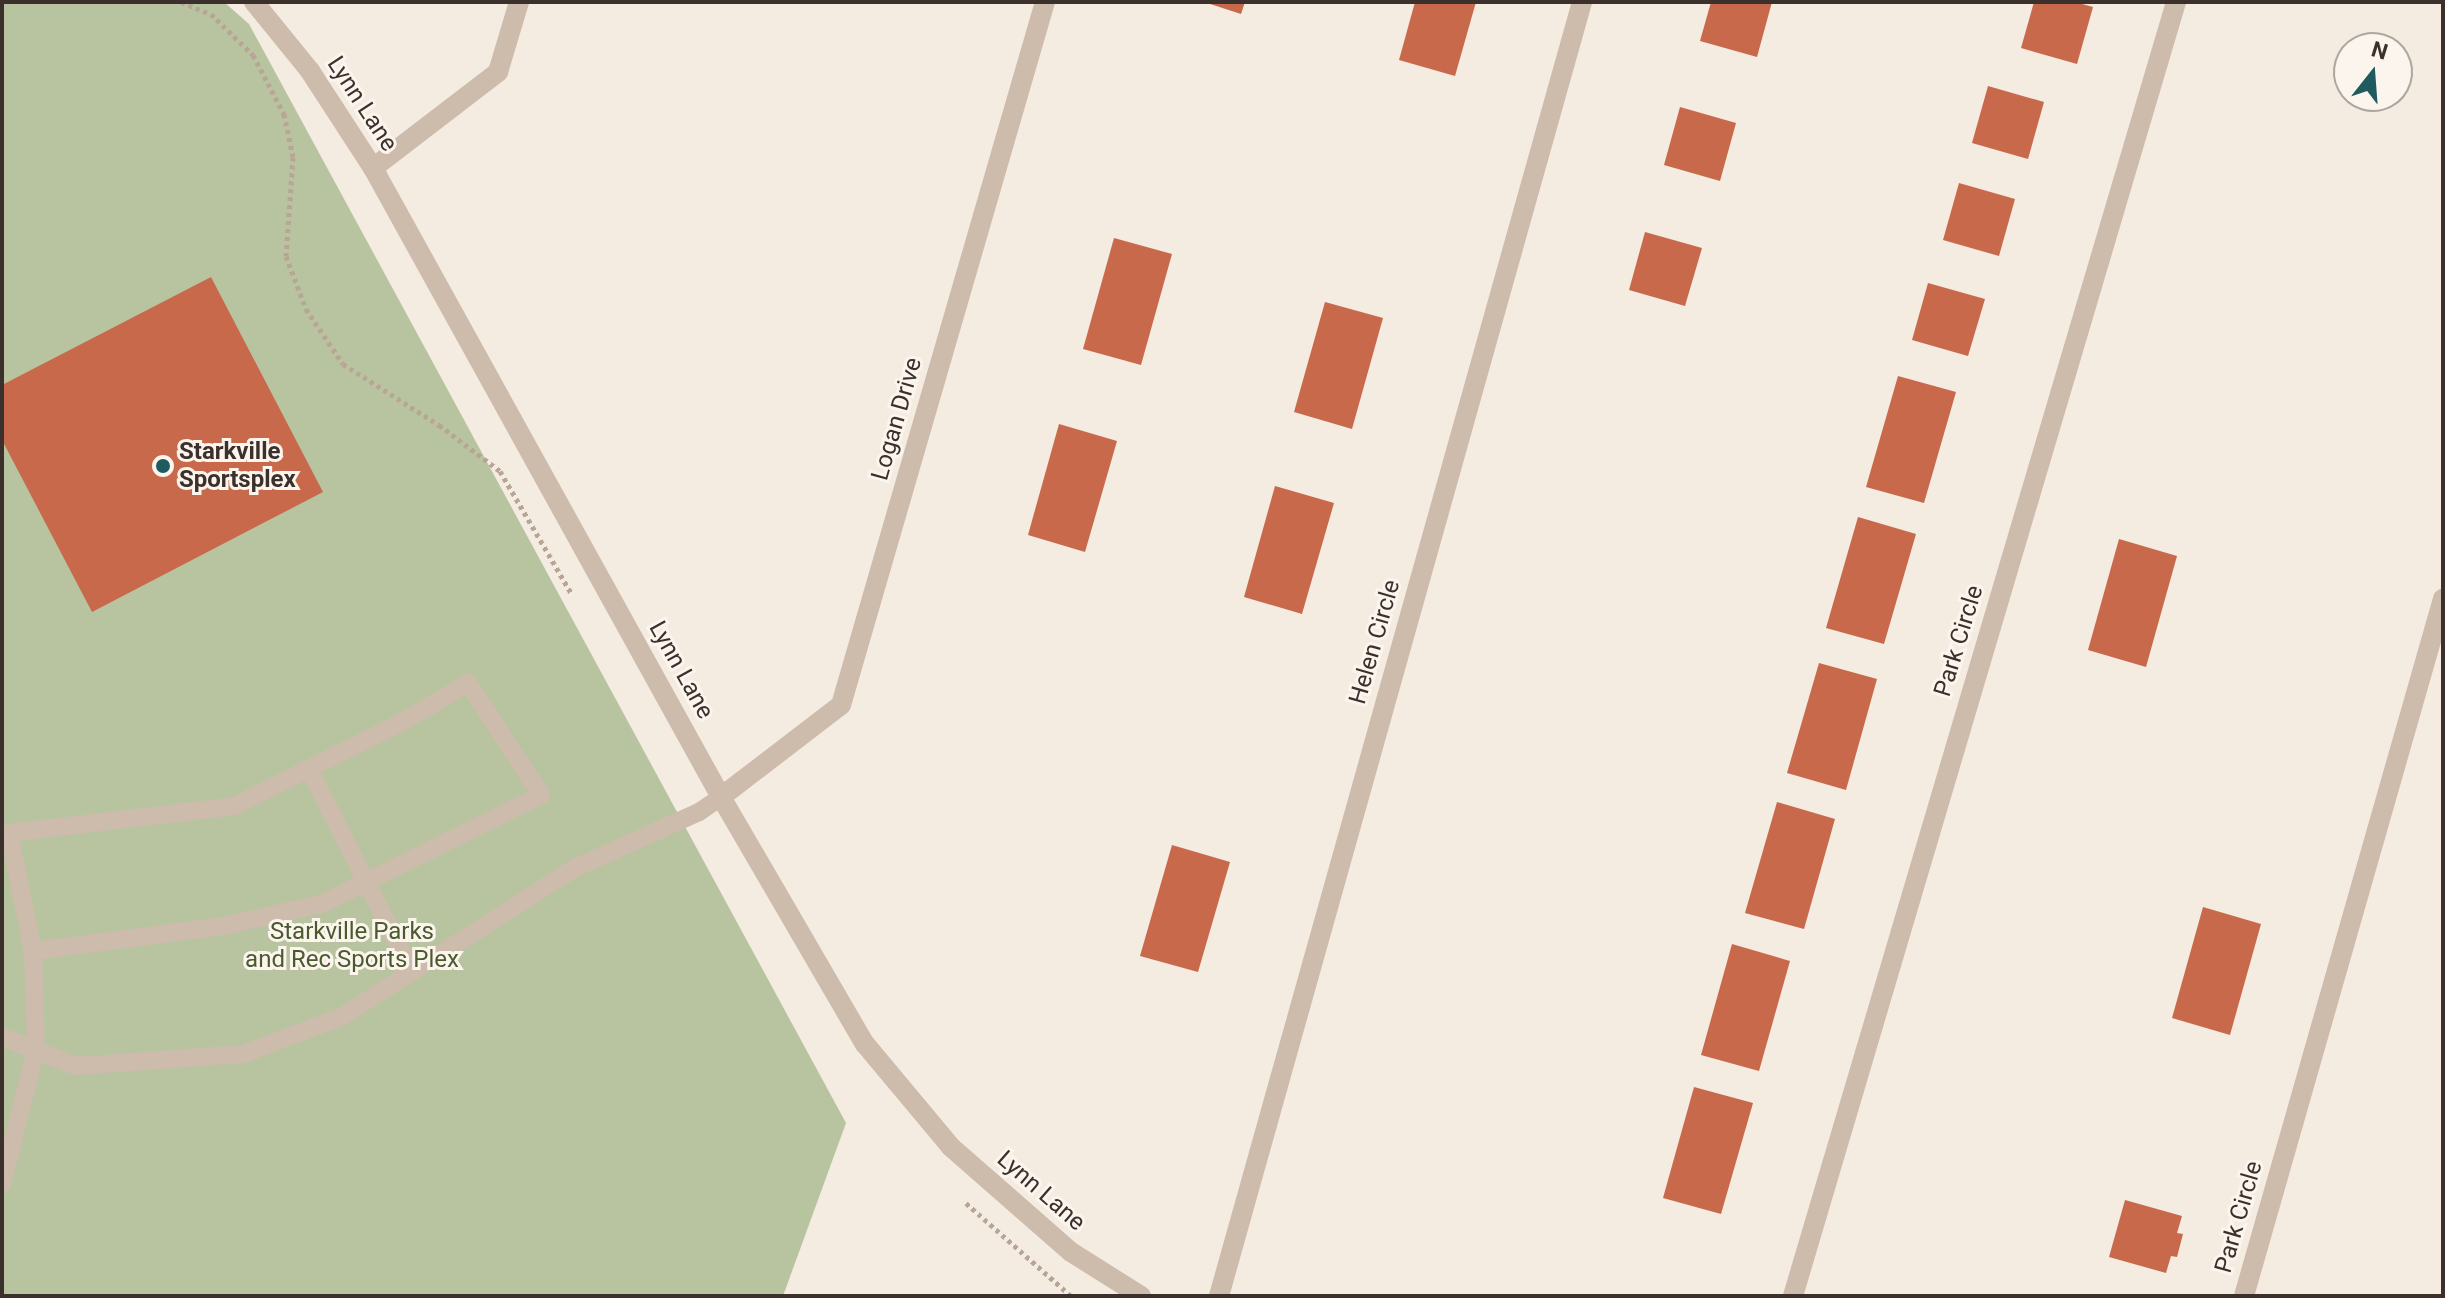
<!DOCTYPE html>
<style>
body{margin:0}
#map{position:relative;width:2445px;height:1298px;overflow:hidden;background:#f4ebe1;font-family:Roboto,sans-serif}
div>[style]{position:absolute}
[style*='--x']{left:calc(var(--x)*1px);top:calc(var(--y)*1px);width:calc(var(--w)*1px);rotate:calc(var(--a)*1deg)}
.green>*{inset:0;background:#b8c4a0}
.building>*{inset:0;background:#c8694b}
.path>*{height:5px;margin-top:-2.5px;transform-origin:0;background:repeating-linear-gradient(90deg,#b9a596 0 4px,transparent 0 8px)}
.lane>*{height:18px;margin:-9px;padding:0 9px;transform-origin:9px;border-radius:9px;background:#cdbbac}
.street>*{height:20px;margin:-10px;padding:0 10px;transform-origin:10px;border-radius:10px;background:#cdbbac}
.dots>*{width:22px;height:22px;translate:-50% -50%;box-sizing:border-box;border:4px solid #fbf5ee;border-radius:50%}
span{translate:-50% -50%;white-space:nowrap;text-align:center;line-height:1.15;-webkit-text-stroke:6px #fbf5ee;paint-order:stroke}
.street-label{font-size:24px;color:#3b302b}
.poi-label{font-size:24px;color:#3b302b;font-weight:700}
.left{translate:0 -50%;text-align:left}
.park-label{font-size:24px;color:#4a5a2e}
.frame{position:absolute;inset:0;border:4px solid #3b302b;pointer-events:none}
.north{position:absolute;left:2333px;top:32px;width:80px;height:80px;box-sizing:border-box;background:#fbf5ee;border:2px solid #aea6a0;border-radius:50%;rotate:17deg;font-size:22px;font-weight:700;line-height:32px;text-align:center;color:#3b302b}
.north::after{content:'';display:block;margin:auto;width:28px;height:36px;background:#1f5a5e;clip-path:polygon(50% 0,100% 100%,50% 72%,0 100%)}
</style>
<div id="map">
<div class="green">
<div style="clip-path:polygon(2px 2px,224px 2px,249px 24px,846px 1123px,783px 1296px,2px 1296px)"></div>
</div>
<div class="building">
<div style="clip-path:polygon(1204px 2px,1245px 2px,1241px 14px)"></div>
<div style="clip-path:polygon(1415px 2px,1476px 2px,1455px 76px,1399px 60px)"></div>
<div style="clip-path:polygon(1711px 2px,1772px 2px,1757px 57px,1700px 41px)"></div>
<div style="clip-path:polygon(2034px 2px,2075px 2px,2093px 7px,2077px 64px,2021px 48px)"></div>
<div style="clip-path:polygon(1988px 86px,2044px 102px,2028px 159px,1972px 143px)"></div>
<div style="clip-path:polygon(1680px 107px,1736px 123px,1720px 181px,1664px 165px)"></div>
<div style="clip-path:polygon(1959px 183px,2015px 199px,1999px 256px,1943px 240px)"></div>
<div style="clip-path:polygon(1645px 232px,1702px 248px,1685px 306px,1629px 290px)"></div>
<div style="clip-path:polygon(1114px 238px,1172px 254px,1141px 365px,1083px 349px)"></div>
<div style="clip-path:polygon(211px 277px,323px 492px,92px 612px,2px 440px,2px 385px)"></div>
<div style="clip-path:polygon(1928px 283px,1985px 299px,1968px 356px,1912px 340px)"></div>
<div style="clip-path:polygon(1325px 302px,1383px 318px,1352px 429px,1294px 412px)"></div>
<div style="clip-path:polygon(1898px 376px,1956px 392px,1924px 503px,1866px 487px)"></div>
<div style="clip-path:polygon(1059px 424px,1117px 441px,1085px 552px,1028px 535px)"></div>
<div style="clip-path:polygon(1275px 486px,1334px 503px,1302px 614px,1244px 597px)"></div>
<div style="clip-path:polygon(1858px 517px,1916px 534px,1884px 644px,1826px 628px)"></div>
<div style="clip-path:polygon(2119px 539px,2177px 556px,2146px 667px,2088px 650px)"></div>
<div style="clip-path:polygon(1819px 663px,1877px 679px,1846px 790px,1787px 773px)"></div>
<div style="clip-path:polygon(1777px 802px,1835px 819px,1804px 929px,1745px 913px)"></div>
<div style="clip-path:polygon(1172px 845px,1230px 862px,1198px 972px,1140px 956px)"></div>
<div style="clip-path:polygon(2203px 907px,2261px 924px,2230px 1035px,2172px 1018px)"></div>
<div style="clip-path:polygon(1732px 944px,1790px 961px,1759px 1071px,1701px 1055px)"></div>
<div style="clip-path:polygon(1694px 1087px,1753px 1103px,1721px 1214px,1663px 1198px)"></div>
<div style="clip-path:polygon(2125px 1200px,2182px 1216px,2177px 1233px,2183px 1234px,2177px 1257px,2171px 1256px,2166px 1273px,2109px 1257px)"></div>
</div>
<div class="path">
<div style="--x:181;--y:2;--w:32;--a:22"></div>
<div style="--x:211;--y:14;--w:59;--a:44.3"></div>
<div style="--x:253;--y:55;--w:67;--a:62.3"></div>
<div style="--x:284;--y:114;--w:44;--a:78.2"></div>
<div style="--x:293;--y:157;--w:99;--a:94"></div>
<div style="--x:286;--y:256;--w:57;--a:69.3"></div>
<div style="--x:306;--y:309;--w:66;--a:56.1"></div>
<div style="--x:343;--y:364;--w:114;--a:32.4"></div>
<div style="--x:439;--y:425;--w:76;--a:37"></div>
<div style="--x:500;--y:471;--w:141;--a:59.8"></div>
<div style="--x:966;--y:1203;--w:140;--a:41.5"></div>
</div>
<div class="lane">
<div style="--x:309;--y:769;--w:228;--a:63.1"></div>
<div style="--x:2;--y:1037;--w:79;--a:21.4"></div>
<div style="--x:76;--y:1066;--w:167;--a:-4.1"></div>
<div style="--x:243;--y:1054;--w:105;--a:-20.7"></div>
<div style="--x:341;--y:1017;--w:277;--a:-32.5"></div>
<div style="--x:575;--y:868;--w:136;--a:-24.3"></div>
<div style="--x:699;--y:812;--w:27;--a:-34"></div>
<div style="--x:2;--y:1184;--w:138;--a:-75.8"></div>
<div style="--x:36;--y:1050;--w:99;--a:-91.7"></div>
<div style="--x:33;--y:951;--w:120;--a:-101.5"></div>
<div style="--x:9;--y:833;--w:227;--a:-6.8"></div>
<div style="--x:234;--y:806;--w:190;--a:-26.6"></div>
<div style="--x:404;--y:721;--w:74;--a:-30.7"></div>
<div style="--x:468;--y:683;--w:134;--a:56.9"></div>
<div style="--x:541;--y:795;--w:246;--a:153.6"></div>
<div style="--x:321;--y:904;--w:100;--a:167.3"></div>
<div style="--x:223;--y:926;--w:192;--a:172.5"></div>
</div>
<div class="street">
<div style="--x:254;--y:2;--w:89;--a:50.9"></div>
<div style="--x:310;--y:71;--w:116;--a:57"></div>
<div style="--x:373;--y:168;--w:719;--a:61.05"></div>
<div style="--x:721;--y:797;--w:286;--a:59.8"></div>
<div style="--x:865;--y:1044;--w:134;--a:50.1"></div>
<div style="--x:951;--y:1147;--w:159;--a:41.2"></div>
<div style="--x:1071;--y:1252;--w:83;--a:32.2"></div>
<div style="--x:373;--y:168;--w:158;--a:-37.5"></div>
<div style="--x:498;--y:72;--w:73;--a:-73.3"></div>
<div style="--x:721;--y:797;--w:151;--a:-37.5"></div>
<div style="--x:841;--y:705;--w:732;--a:-73.82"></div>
<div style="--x:1219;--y:1296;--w:1344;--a:-74.33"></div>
<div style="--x:1793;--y:1296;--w:1349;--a:-73.51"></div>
<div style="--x:2244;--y:1296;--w:725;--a:-74.07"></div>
</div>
<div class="dots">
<div style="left:163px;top:466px;background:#1f5a5e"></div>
</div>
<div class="street-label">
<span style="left:362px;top:104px;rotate:57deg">Lynn Lane</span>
<span style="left:897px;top:419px;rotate:-74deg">Logan Drive</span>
<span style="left:1959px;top:641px;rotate:-73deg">Park Circle</span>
<span style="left:1375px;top:642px;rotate:-74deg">Helen Circle</span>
<span style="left:681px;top:670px;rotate:61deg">Lynn Lane</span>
<span style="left:1041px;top:1191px;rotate:41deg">Lynn Lane</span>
<span style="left:2239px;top:1217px;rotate:-74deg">Park Circle</span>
</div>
<div class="poi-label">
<span class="left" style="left:179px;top:466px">Starkville<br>Sportsplex</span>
</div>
<div class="park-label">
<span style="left:352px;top:946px">Starkville Parks<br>and Rec Sports Plex</span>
</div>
<div class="frame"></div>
<div class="north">N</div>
</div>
